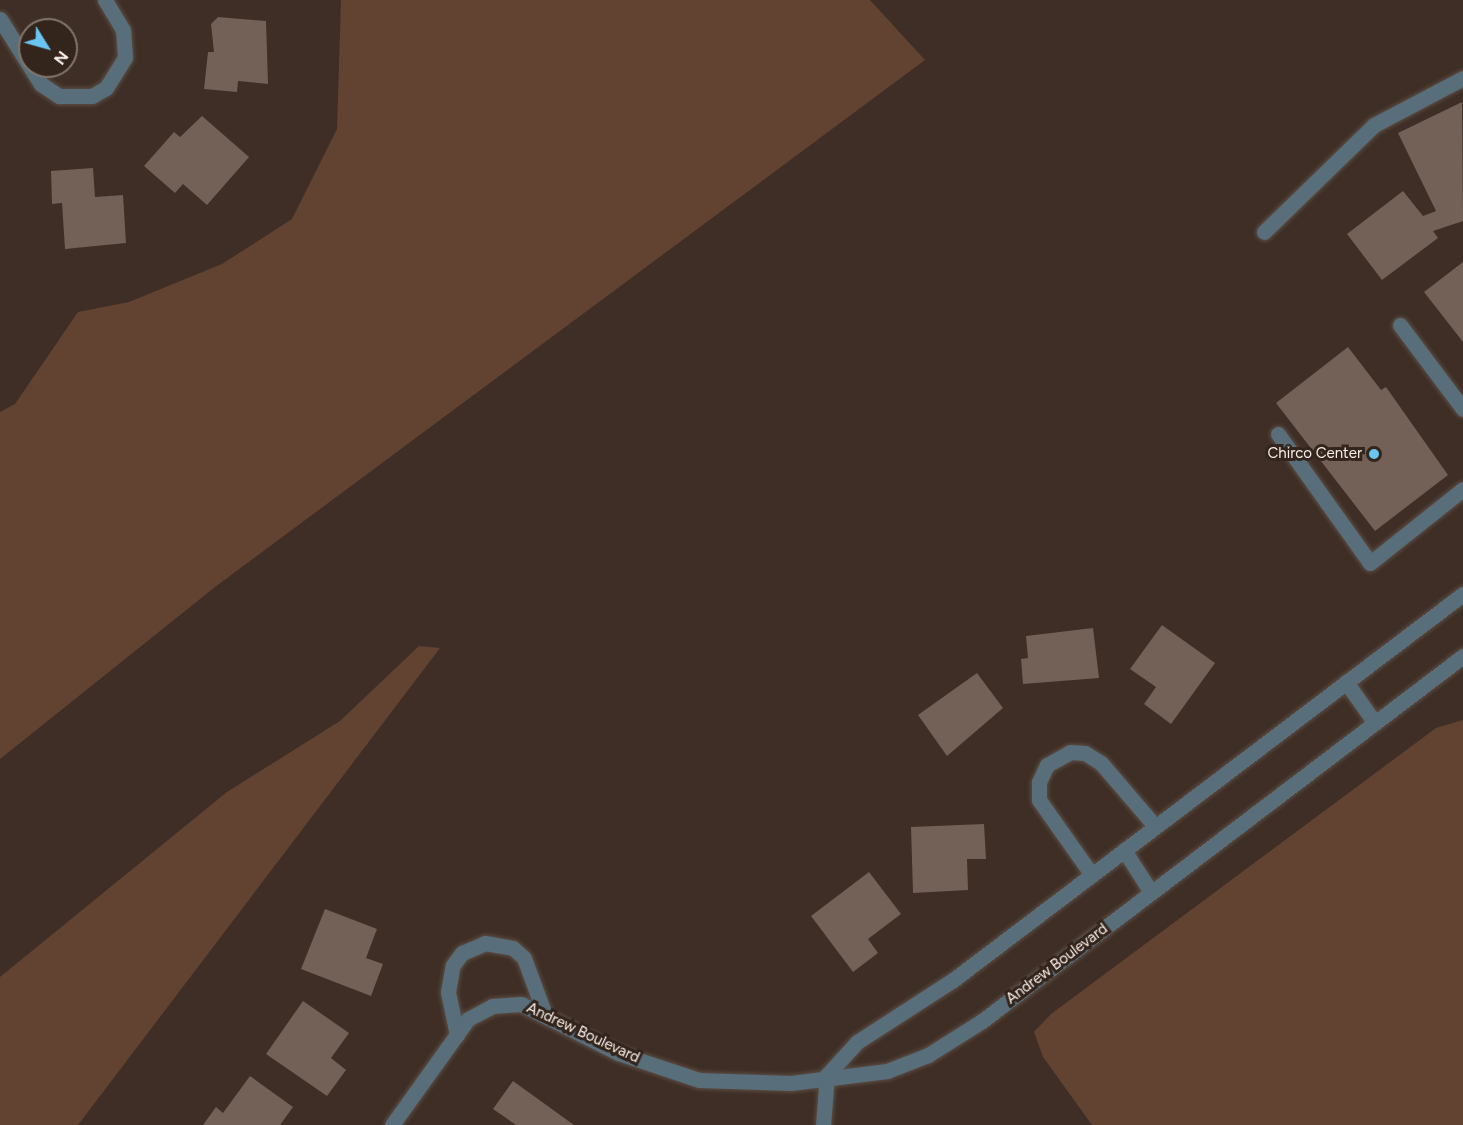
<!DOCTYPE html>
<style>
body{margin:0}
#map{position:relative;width:1463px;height:1125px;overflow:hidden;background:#3e2e25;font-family:Figtree,sans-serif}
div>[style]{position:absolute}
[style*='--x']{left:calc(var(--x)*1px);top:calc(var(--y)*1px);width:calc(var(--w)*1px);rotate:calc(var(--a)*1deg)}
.green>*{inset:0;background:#624332}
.building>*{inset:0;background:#736057}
.roads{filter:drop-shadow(0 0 2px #5c4d44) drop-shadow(0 0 2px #5c4d44)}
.minor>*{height:15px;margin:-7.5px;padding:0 7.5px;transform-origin:7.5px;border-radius:7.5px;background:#586e7a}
.dots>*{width:16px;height:16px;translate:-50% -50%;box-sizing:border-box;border:3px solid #33241c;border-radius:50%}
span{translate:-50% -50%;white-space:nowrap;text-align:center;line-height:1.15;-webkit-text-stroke:6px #33241c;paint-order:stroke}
.poi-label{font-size:15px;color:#f8eee8}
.right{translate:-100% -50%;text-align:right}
.street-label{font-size:15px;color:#f8eee8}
.north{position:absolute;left:18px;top:18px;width:60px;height:60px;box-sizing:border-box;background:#33241c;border:2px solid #82756e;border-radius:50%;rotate:127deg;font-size:16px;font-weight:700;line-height:24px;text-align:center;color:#f8eee8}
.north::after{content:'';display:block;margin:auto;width:21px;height:27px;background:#6ac3f1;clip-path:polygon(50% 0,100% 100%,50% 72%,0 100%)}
</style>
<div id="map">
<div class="green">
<div style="clip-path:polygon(341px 0,870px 0,925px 60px,215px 587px,0 759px,0 412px,15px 404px,78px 312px,129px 302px,222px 264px,292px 219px,337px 129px)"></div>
<div style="clip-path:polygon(419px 646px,440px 648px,78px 1125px,0 1125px,0 977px,227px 792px,340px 721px)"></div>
<div style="clip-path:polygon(1463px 720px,1463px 1125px,1092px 1125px,1043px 1057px,1034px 1032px,1051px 1014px,1436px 728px)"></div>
</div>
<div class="building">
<div style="clip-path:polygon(218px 17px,266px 21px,268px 84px,238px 81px,237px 92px,204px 89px,208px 52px,214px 52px,211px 24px)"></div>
<div style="clip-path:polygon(1462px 102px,1463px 221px,1433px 231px,1438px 238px,1382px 280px,1347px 234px,1403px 191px,1423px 216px,1436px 211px,1398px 133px)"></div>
<div style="clip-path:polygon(202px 116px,249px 157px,207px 205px,183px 184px,175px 193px,144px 166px,174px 132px,180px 137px)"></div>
<div style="clip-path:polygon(93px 168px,95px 197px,123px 195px,126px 243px,65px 249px,62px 203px,52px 204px,51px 171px)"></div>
<div style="clip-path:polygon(1463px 262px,1463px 342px,1424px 292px)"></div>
<div style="clip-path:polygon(1348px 347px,1381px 390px,1386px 387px,1448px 475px,1375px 531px,1276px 403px)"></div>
<div style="clip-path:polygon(1162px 625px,1215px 663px,1171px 724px,1144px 704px,1156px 687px,1130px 669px)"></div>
<div style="clip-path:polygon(1093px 628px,1099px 678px,1023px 684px,1021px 659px,1028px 658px,1026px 636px)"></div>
<div style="clip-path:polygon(977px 673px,1003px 708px,947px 756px,918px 715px)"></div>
<div style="clip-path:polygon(984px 824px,986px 859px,967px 859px,968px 890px,913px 893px,911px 827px)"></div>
<div style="clip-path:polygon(869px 872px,901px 914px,868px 939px,878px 953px,853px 972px,811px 916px)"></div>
<div style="clip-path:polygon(325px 909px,377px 929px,366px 958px,383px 964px,371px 996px,301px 969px)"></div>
<div style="clip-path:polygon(303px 1001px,349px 1033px,331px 1058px,346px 1070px,327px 1096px,266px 1054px)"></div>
<div style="clip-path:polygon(250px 1076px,293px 1107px,280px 1125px,203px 1125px,216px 1107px,223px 1113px)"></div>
<div style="clip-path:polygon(513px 1081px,574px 1125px,516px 1125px,493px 1109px)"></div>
</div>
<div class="roads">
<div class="minor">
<div style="--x:0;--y:19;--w:77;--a:57.8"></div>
<div style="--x:41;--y:84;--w:22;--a:34"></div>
<div style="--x:59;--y:96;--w:33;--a:0"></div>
<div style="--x:92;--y:96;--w:16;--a:-30"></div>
<div style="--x:106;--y:88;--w:36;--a:-58"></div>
<div style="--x:125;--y:57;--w:27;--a:-94"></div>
<div style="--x:123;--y:30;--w:35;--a:-121"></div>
<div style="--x:1264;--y:232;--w:153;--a:-44.2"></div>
<div style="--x:1374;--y:125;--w:101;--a:-27.8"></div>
<div style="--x:1400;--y:325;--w:105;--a:53.1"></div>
<div style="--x:1278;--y:434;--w:158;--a:54.5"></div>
<div style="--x:1370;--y:563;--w:119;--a:-38.5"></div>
<div style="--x:1346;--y:682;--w:50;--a:54.7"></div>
<div style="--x:1124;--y:850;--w:50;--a:57.3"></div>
<div style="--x:1092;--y:875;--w:92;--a:-125.2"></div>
<div style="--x:1039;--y:800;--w:18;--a:-90"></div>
<div style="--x:1039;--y:782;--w:19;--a:-65"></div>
<div style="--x:1047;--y:765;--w:26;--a:-29"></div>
<div style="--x:1070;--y:752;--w:15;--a:4"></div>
<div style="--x:1085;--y:753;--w:19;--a:32"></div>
<div style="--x:1101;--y:763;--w:83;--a:49.4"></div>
<div style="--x:457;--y:1035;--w:44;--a:-101.8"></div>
<div style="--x:448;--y:992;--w:27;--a:-80"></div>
<div style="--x:453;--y:965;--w:15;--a:-53"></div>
<div style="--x:462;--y:953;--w:25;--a:-23"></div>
<div style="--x:485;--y:943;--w:28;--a:10"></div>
<div style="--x:513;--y:948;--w:15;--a:42"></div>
<div style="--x:524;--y:958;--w:58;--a:69.7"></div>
<div style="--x:827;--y:1075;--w:45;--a:-47.7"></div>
<div style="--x:857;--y:1042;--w:114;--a:-32.9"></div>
<div style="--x:953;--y:980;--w:640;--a:-37.12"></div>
<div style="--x:392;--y:1125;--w:130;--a:-54.4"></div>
<div style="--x:468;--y:1019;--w:27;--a:-28"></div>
<div style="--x:492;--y:1006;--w:29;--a:-4"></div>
<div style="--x:521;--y:1004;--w:109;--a:26.8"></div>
<div style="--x:618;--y:1053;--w:85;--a:18.4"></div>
<div style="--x:699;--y:1080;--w:92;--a:1.9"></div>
<div style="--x:791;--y:1083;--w:97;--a:-7.1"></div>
<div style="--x:887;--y:1071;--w:44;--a:-21.3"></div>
<div style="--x:928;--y:1055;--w:64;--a:-32.2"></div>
<div style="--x:982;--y:1021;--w:604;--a:-37.19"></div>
<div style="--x:823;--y:1125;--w:50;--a:-85.4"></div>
</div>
</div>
<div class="dots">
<div style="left:1374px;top:454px;background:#6ac3f1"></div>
</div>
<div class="poi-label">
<span class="right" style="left:1362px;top:454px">Chirco Center</span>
</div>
<div class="street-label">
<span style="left:1057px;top:964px;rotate:-37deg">Andrew Boulevard</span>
<span style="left:583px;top:1033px;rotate:25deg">Andrew Boulevard</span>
</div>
<div class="north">N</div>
</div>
